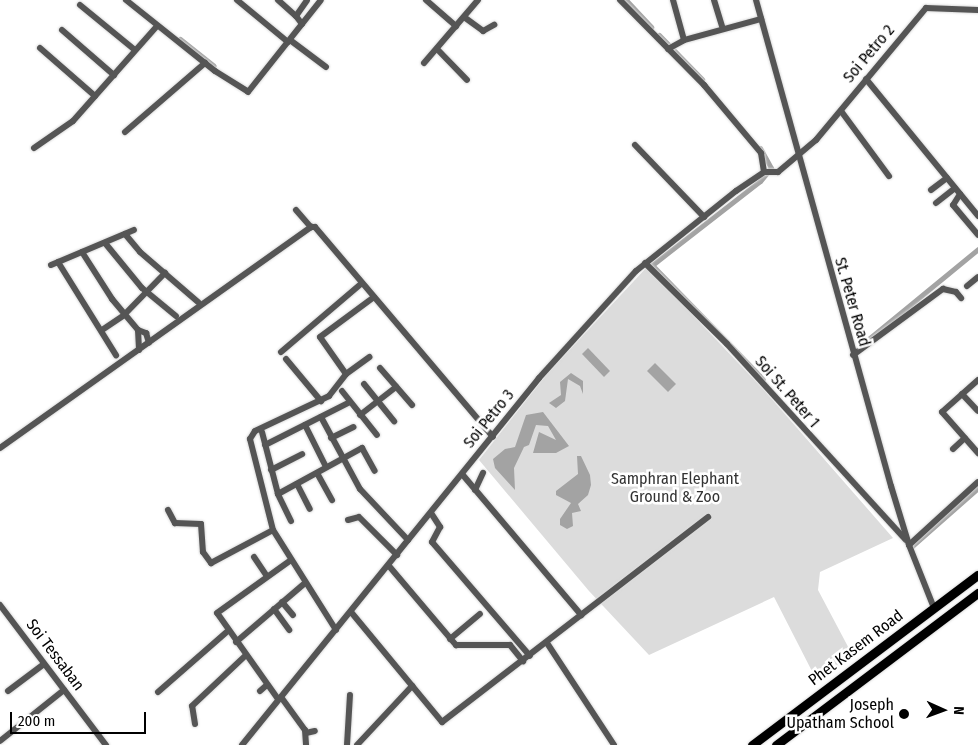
<!DOCTYPE html>
<style>
body{margin:0}
#map{position:relative;width:978px;height:745px;overflow:hidden;background:#fff;font-family:"Fira Sans Condensed",sans-serif}
div>[style]{position:absolute}
[style*='--x']{left:calc(var(--x)*1px);top:calc(var(--y)*1px);width:calc(var(--w)*1px);rotate:calc(var(--a)*1deg)}
.green>*{inset:0;background:#dcdcdc}
.water>*{inset:0;background:#a3a3a3}
.canal>*{height:5px;margin:-2.5px;padding:0 2.5px;transform-origin:2.5px;border-radius:2.5px;background:#a3a3a3}
.roads{filter:drop-shadow(0 0 1px #dbdbdb) drop-shadow(0 0 1px #dbdbdb)}
.minor>*{height:6px;margin:-3px;padding:0 3px;transform-origin:3px;border-radius:3px;background:#555}
.major>*{height:9px;margin:-4.5px;padding:0 4.5px;transform-origin:4.5px;border-radius:4.5px;background:#000}
.dots>*{width:14px;height:14px;translate:-50% -50%;box-sizing:border-box;border:2px solid #fff;border-radius:50%}
span{translate:-50% -50%;white-space:nowrap;text-align:center;line-height:1.15;-webkit-text-stroke:5px #fff;paint-order:stroke}
.street-label{font-size:16px;color:#000}
.park-label{font-size:16px;color:#333}
.poi-label{font-size:16px;color:#000}
.right{translate:-100% -50%;text-align:right}
.north{position:absolute;left:918px;top:685px;width:50px;height:50px;-webkit-text-stroke:4px #fff;paint-order:stroke;rotate:92deg;font-size:14px;font-weight:700;line-height:20px;text-align:center;color:#000}
.north::after{content:'';display:block;margin:auto;width:18px;height:22px;background:#000;clip-path:polygon(50% 0,100% 100%,50% 72%,0 100%)}
.scale{position:absolute;left:10px;top:712px;width:136px;height:22px;box-sizing:border-box;border:2px solid #000;border-top:0;padding-left:6px;font-size:15px;line-height:18px;white-space:nowrap;color:#000;-webkit-text-stroke:4px #fff;paint-order:stroke}
</style>
<div id="map">
<div class="green">
<div style="clip-path:polygon(647px 267px,763px 389px,893px 538px,820px 572px,818px 590px,854px 658px,817px 681px,774px 597px,649px 655px,589px 591px,479px 460px,547px 374px)"></div>
</div>
<div class="water">
<div style="clip-path:polygon(588px 348px,610px 371px,604px 377px,582px 354px)"></div>
<div style="clip-path:polygon(655px 363px,676px 384px,668px 392px,647px 371px)"></div>
<div style="clip-path:polygon(571px 373px,583px 381px,583px 394px,580px 386px,568px 379px,565px 401px,556px 408px,549px 403px,561px 395px,560px 382px)"></div>
<div style="clip-path:polygon(543px 412px,569px 446px,556px 453px,533px 453px,539px 432px,556px 440px,548px 426px,536px 425px,529px 445px,524px 447px,514px 468px,515px 490px,495px 468px,493px 459px,505px 449px,515px 447px,526px 415px)"></div>
<div style="clip-path:polygon(577px 456px,581px 456px,590px 475px,591px 485px,588px 495px,578px 504px,581px 511px,572px 513px,573px 526px,567px 529px,560px 525px,560px 519px,571px 503px,556px 495px,556px 491px,578px 474px)"></div>
</div>
<div class="canal">
<div style="--x:626;--y:0;--w:37;--a:47"></div>
<div style="--x:659;--y:35;--w:62;--a:45.7"></div>
<div style="--x:180;--y:39;--w:43;--a:38.5"></div>
<div style="--x:760;--y:148;--w:23;--a:61"></div>
<div style="--x:771;--y:168;--w:17;--a:130"></div>
<div style="--x:760;--y:181;--w:137;--a:142.1"></div>
<div style="--x:652;--y:265;--w:159;--a:45.8"></div>
<div style="--x:860;--y:346;--w:153;--a:-39.4"></div>
<div style="--x:909;--y:542;--w:5;--a:53"></div>
<div style="--x:912;--y:546;--w:88;--a:-41.3"></div>
</div>
<div class="roads">
<div class="minor">
<div style="--x:126;--y:0;--w:114;--a:38.6"></div>
<div style="--x:215;--y:71;--w:39;--a:32"></div>
<div style="--x:248;--y:92;--w:117;--a:-51.6"></div>
<div style="--x:237;--y:0;--w:66;--a:39.5"></div>
<div style="--x:278;--y:0;--w:24;--a:42"></div>
<div style="--x:426;--y:0;--w:40;--a:41"></div>
<div style="--x:620;--y:0;--w:120;--a:45.3"></div>
<div style="--x:704;--y:85;--w:89;--a:50"></div>
<div style="--x:761;--y:153;--w:19;--a:81"></div>
<div style="--x:673;--y:0;--w:41;--a:74.6"></div>
<div style="--x:714;--y:0;--w:30;--a:73"></div>
<div style="--x:756;--y:0;--w:504;--a:74.48"></div>
<div style="--x:891;--y:486;--w:62;--a:73"></div>
<div style="--x:909;--y:545;--w:68;--a:68.4"></div>
<div style="--x:80;--y:5;--w:71;--a:39.3"></div>
<div style="--x:464;--y:17;--w:24;--a:36"></div>
<div style="--x:483;--y:31;--w:13;--a:-29"></div>
<div style="--x:302;--y:24;--w:10;--a:-127"></div>
<div style="--x:296;--y:16;--w:19;--a:-55"></div>
<div style="--x:62;--y:30;--w:69;--a:40.9"></div>
<div style="--x:290;--y:40;--w:45;--a:36.9"></div>
<div style="--x:40;--y:48;--w:73;--a:41.1"></div>
<div style="--x:437;--y:49;--w:43;--a:45.9"></div>
<div style="--x:668;--y:49;--w:18;--a:-29"></div>
<div style="--x:684;--y:40;--w:80;--a:-15.3"></div>
<div style="--x:424;--y:63;--w:83;--a:-49.4"></div>
<div style="--x:866;--y:79;--w:177;--a:50.7"></div>
<div style="--x:841;--y:111;--w:81;--a:53.6"></div>
<div style="--x:125;--y:132;--w:106;--a:-40.8"></div>
<div style="--x:635;--y:145;--w:100;--a:46.2"></div>
<div style="--x:34;--y:148;--w:47;--a:-34.7"></div>
<div style="--x:73;--y:121;--w:127;--a:-48.5"></div>
<div style="--x:931;--y:190;--w:20;--a:-37"></div>
<div style="--x:960;--y:194;--w:13;--a:122"></div>
<div style="--x:953;--y:205;--w:39;--a:50"></div>
<div style="--x:936;--y:203;--w:24;--a:-38"></div>
<div style="--x:296;--y:210;--w:23;--a:49"></div>
<div style="--x:311;--y:227;--w:4;--a:0"></div>
<div style="--x:315;--y:227;--w:275;--a:49.7"></div>
<div style="--x:125;--y:234;--w:23;--a:50"></div>
<div style="--x:140;--y:252;--w:77;--a:40.8"></div>
<div style="--x:105;--y:243;--w:58;--a:50.6"></div>
<div style="--x:142;--y:288;--w:44;--a:39.5"></div>
<div style="--x:82;--y:252;--w:56;--a:57.4"></div>
<div style="--x:112;--y:299;--w:40;--a:50"></div>
<div style="--x:138;--y:330;--w:9;--a:21"></div>
<div style="--x:146;--y:333;--w:10;--a:73"></div>
<div style="--x:58;--y:262;--w:110;--a:58.1"></div>
<div style="--x:645;--y:263;--w:115;--a:44.6"></div>
<div style="--x:727;--y:344;--w:265;--a:47.6"></div>
<div style="--x:51;--y:265;--w:90;--a:-22.9"></div>
<div style="--x:967;--y:286;--w:14;--a:-39"></div>
<div style="--x:102;--y:330;--w:27;--a:-34"></div>
<div style="--x:124;--y:315;--w:59;--a:-45.7"></div>
<div style="--x:138;--y:330;--w:20;--a:87"></div>
<div style="--x:281;--y:352;--w:106;--a:-40.4"></div>
<div style="--x:853;--y:355;--w:112;--a:-36.3"></div>
<div style="--x:943;--y:289;--w:13;--a:13"></div>
<div style="--x:956;--y:292;--w:8;--a:50"></div>
<div style="--x:286;--y:359;--w:55;--a:50.2"></div>
<div style="--x:380;--y:368;--w:49;--a:49.1"></div>
<div style="--x:346;--y:374;--w:45;--a:-125.1"></div>
<div style="--x:320;--y:337;--w:67;--a:-36.5"></div>
<div style="--x:978;--y:380;--w:48;--a:138.4"></div>
<div style="--x:942;--y:412;--w:55;--a:48.7"></div>
<div style="--x:364;--y:384;--w:48;--a:51"></div>
<div style="--x:342;--y:391;--w:56;--a:51.5"></div>
<div style="--x:962;--y:394;--w:23;--a:47"></div>
<div style="--x:360;--y:415;--w:46;--a:-37.9"></div>
<div style="--x:321;--y:417;--w:82;--a:61.6"></div>
<div style="--x:360;--y:489;--w:70;--a:46.7"></div>
<div style="--x:305;--y:425;--w:47;--a:63.4"></div>
<div style="--x:262;--y:432;--w:64;--a:75.5"></div>
<div style="--x:331;--y:438;--w:25;--a:-26"></div>
<div style="--x:265;--y:445;--w:95;--a:-26.8"></div>
<div style="--x:0;--y:448;--w:382;--a:-35.4"></div>
<div style="--x:953;--y:449;--w:16;--a:-43"></div>
<div style="--x:271;--y:470;--w:35;--a:-27"></div>
<div style="--x:317;--y:473;--w:31;--a:61"></div>
<div style="--x:462;--y:474;--w:185;--a:49.8"></div>
<div style="--x:297;--y:484;--w:28;--a:63"></div>
<div style="--x:475;--y:490;--w:19;--a:-65"></div>
<div style="--x:168;--y:510;--w:15;--a:62"></div>
<div style="--x:175;--y:523;--w:26;--a:2"></div>
<div style="--x:201;--y:524;--w:28;--a:86"></div>
<div style="--x:203;--y:552;--w:14;--a:54"></div>
<div style="--x:211;--y:563;--w:70;--a:-28"></div>
<div style="--x:431;--y:513;--w:17;--a:57"></div>
<div style="--x:440;--y:527;--w:17;--a:118"></div>
<div style="--x:432;--y:542;--w:150;--a:49.3"></div>
<div style="--x:348;--y:520;--w:11;--a:-15"></div>
<div style="--x:359;--y:517;--w:54;--a:45"></div>
<div style="--x:291;--y:521;--w:30;--a:-116"></div>
<div style="--x:278;--y:494;--w:96;--a:-28.7"></div>
<div style="--x:362;--y:448;--w:26;--a:61"></div>
<div style="--x:909;--y:545;--w:93;--a:-42.4"></div>
<div style="--x:254;--y:557;--w:23;--a:56"></div>
<div style="--x:389;--y:566;--w:104;--a:49.7"></div>
<div style="--x:456;--y:645;--w:54;--a:0"></div>
<div style="--x:510;--y:645;--w:21;--a:51"></div>
<div style="--x:282;--y:602;--w:17;--a:50"></div>
<div style="--x:0;--y:605;--w:176;--a:52.9"></div>
<div style="--x:274;--y:609;--w:26;--a:54"></div>
<div style="--x:351;--y:612;--w:143;--a:50.4"></div>
<div style="--x:442;--y:722;--w:336;--a:-37.6"></div>
<div style="--x:336;--y:630;--w:118;--a:-122.2"></div>
<div style="--x:273;--y:530;--w:94;--a:-104.2"></div>
<div style="--x:250;--y:439;--w:9;--a:-58"></div>
<div style="--x:255;--y:431;--w:82;--a:-25.3"></div>
<div style="--x:329;--y:396;--w:28;--a:-52"></div>
<div style="--x:346;--y:374;--w:29;--a:-36"></div>
<div style="--x:450;--y:639;--w:39;--a:-40"></div>
<div style="--x:236;--y:642;--w:91;--a:-40.5"></div>
<div style="--x:547;--y:643;--w:122;--a:56.7"></div>
<div style="--x:8;--y:691;--w:45;--a:-36.9"></div>
<div style="--x:260;--y:691;--w:9;--a:-41"></div>
<div style="--x:158;--y:692;--w:93;--a:-41.1"></div>
<div style="--x:281;--y:697;--w:41;--a:54"></div>
<div style="--x:305;--y:730;--w:15;--a:86"></div>
<div style="--x:278;--y:699;--w:105;--a:-125.3"></div>
<div style="--x:217;--y:613;--w:91;--a:-35.6"></div>
<div style="--x:195;--y:724;--w:18;--a:-99"></div>
<div style="--x:192;--y:706;--w:73;--a:-43.3"></div>
<div style="--x:306;--y:733;--w:9;--a:-13"></div>
<div style="--x:0;--y:741;--w:82;--a:-38.6"></div>
<div style="--x:242;--y:745;--w:472;--a:-51"></div>
<div style="--x:539;--y:378;--w:144;--a:-47.8"></div>
<div style="--x:636;--y:271;--w:128;--a:-38.7"></div>
<div style="--x:736;--y:191;--w:34;--a:-34"></div>
<div style="--x:764;--y:172;--w:14;--a:0"></div>
<div style="--x:778;--y:172;--w:50;--a:-40.1"></div>
<div style="--x:816;--y:140;--w:172;--a:-50.2"></div>
<div style="--x:926;--y:8;--w:52;--a:2.2"></div>
<div style="--x:347;--y:745;--w:50;--a:-86.6"></div>
<div style="--x:357;--y:745;--w:81;--a:-47"></div>
</div>
<div class="major">
<div style="--x:752;--y:745;--w:283;--a:-37"></div>
<div style="--x:776;--y:745;--w:253;--a:-37"></div>
</div>
</div>
<div class="dots">
<div style="left:904px;top:714px;background:#000"></div>
</div>
<div class="street-label">
<span style="left:869px;top:54px;rotate:-50deg">Soi Petro 2</span>
<span style="left:852px;top:302px;rotate:74deg">St. Peter Road</span>
<span style="left:787px;top:392px;rotate:49deg">Soi St. Peter 1</span>
<span style="left:489px;top:419px;rotate:-51deg">Soi Petro 3</span>
<span style="left:856px;top:648px;rotate:-37deg">Phet Kasem Road</span>
<span style="left:55px;top:655px;rotate:53deg">Soi Tessaban</span>
</div>
<div class="park-label">
<span style="left:675px;top:488px">Samphran Elephant<br>Ground &amp; Zoo</span>
</div>
<div class="poi-label">
<span class="right" style="left:894px;top:714px">Joseph<br>Upatham School</span>
</div>
<div class="north">N</div>
<div class="scale">200 m</div>
</div>
